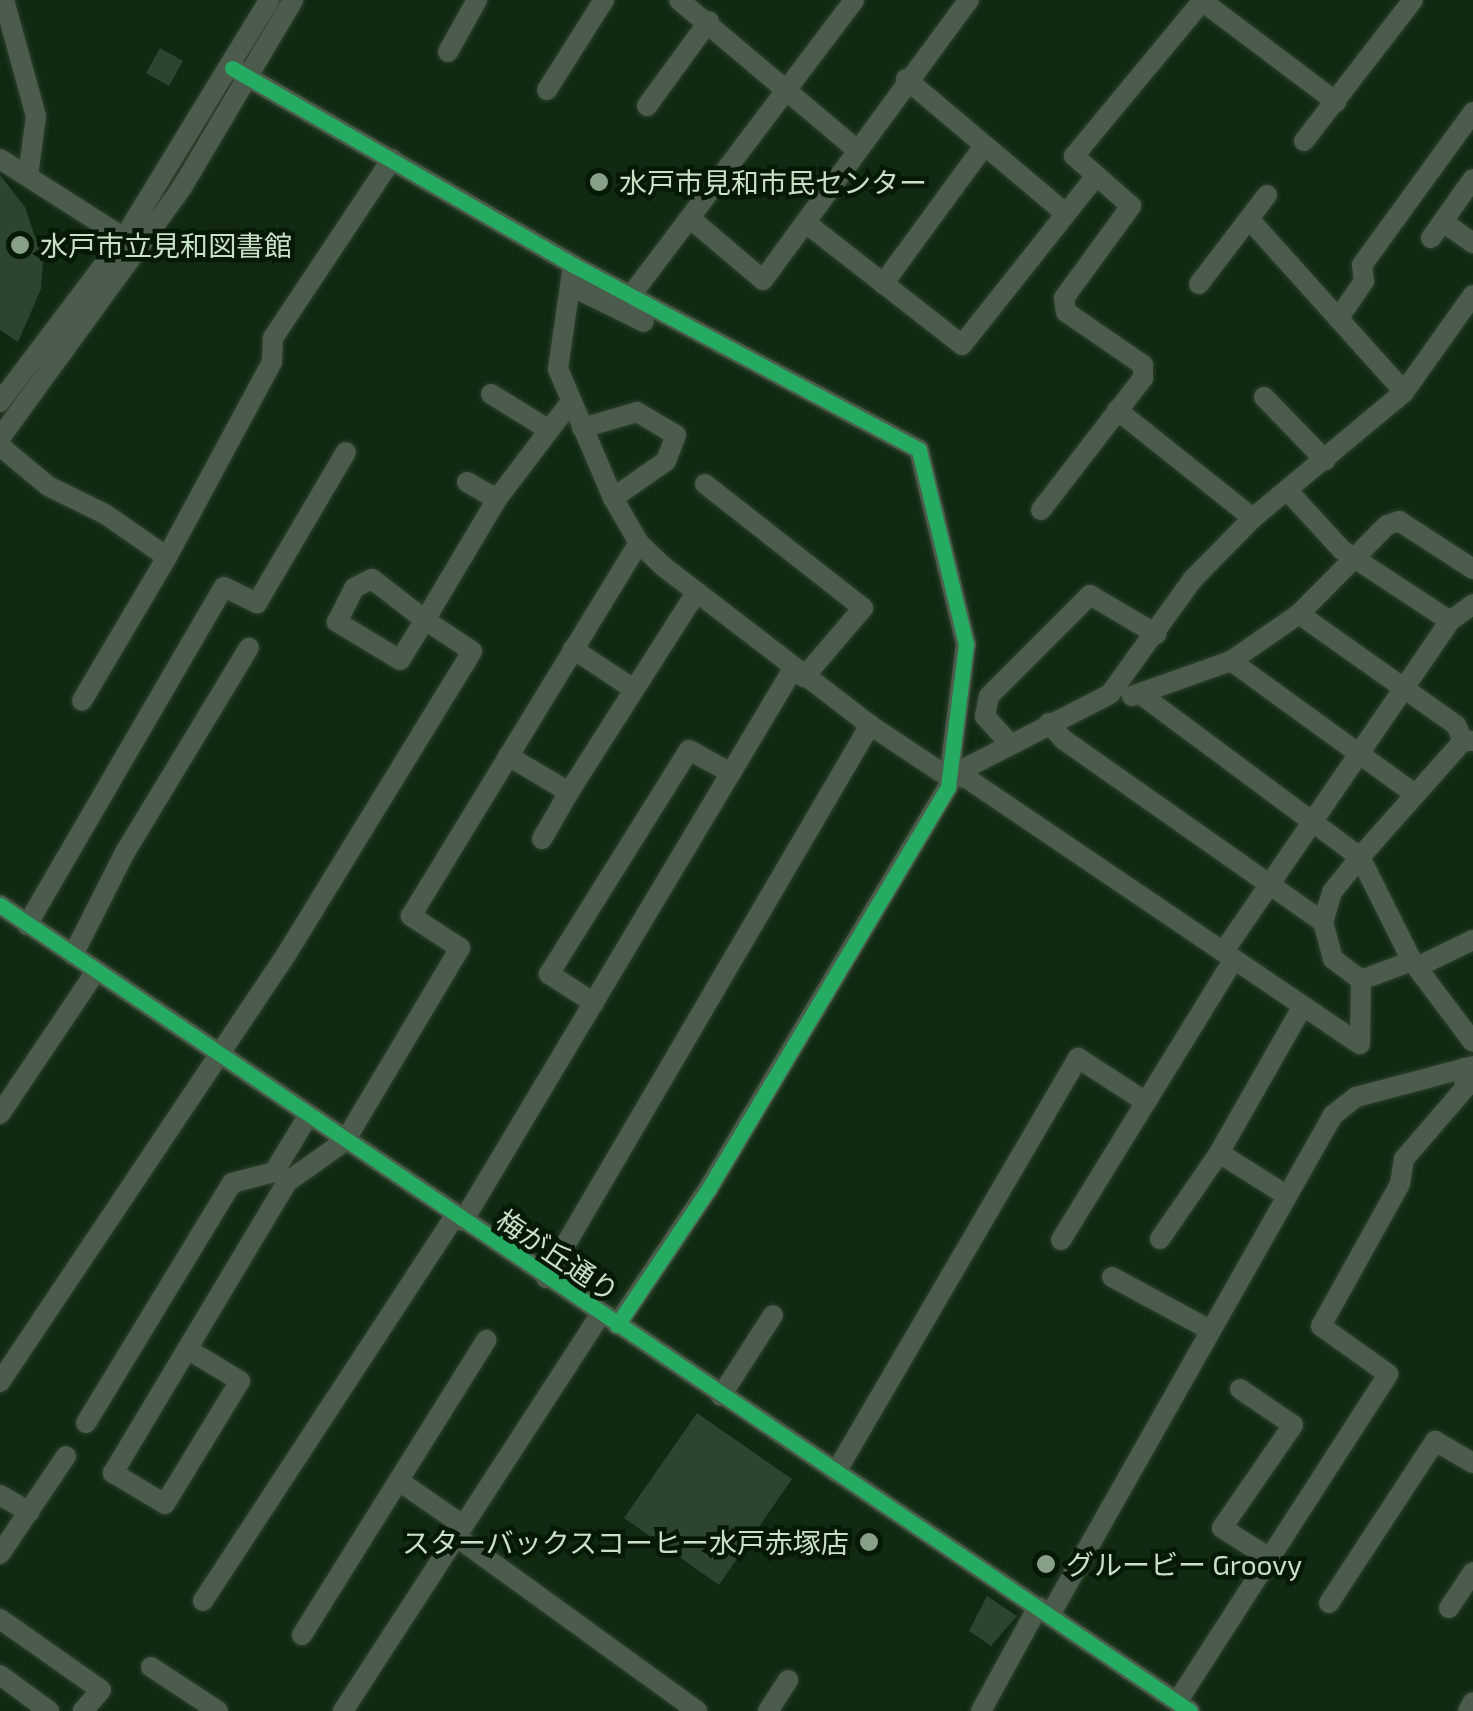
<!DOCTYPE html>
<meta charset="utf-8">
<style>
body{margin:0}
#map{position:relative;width:1473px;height:1711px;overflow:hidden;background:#102a12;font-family:"Exo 2","Noto Sans JP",sans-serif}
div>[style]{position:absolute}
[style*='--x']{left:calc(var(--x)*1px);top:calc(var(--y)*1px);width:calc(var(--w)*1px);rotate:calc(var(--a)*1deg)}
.building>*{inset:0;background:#2d442f}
.roads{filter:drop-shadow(0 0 2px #2e402d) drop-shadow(0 0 2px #2e402d)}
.minor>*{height:20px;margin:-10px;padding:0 10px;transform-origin:10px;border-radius:10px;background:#4c5c4c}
.cycleway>*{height:15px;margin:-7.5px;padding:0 7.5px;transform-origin:7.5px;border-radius:7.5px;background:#26ab63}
.dots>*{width:28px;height:28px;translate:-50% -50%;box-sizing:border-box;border:5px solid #061806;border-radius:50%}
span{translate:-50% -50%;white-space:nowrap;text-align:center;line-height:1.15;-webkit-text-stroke:9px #061806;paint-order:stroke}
.poi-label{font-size:28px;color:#c7e0c6}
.left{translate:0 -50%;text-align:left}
.right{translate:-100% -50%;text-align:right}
.street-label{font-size:28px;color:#c7e0c6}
</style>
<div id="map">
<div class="building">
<div style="clip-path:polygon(160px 48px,183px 61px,169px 86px,146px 73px)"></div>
<div style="clip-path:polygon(0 175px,25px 207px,43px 261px,41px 289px,18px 342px,0 330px)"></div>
<div style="clip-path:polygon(697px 1413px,792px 1479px,719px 1585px,624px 1518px)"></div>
<div style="clip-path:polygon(987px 1596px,1017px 1616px,991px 1646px,969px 1631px)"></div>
</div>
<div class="roads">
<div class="minor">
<div style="--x:4;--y:0;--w:120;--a:74.6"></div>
<div style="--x:36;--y:116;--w:61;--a:97.6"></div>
<div style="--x:679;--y:0;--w:230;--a:40.1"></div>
<div style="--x:1202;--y:1;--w:168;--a:37"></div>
<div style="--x:448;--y:52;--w:60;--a:-60.9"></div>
<div style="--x:232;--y:68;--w:394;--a:30"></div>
<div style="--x:573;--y:265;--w:392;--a:28.1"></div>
<div style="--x:919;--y:450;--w:200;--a:76.4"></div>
<div style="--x:966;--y:644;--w:144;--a:97.2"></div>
<div style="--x:948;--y:787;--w:467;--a:120.8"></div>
<div style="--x:709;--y:1188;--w:165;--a:123.9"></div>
<div style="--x:906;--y:79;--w:208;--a:40.1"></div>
<div style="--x:547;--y:90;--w:107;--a:-57.7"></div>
<div style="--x:647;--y:106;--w:105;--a:-53.9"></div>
<div style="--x:1304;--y:141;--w:178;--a:-52.3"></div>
<div style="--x:0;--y:159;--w:147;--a:32.5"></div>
<div style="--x:691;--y:219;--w:94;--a:40.3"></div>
<div style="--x:763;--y:280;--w:348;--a:-53.7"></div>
<div style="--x:1249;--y:219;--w:232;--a:48.1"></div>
<div style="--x:1443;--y:222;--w:37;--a:35"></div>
<div style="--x:806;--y:223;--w:198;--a:38"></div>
<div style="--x:962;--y:345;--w:216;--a:-51.6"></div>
<div style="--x:1431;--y:238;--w:72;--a:-54.6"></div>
<div style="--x:573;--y:265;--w:105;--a:98.2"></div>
<div style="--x:558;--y:369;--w:140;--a:66.9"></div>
<div style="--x:613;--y:498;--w:52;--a:60"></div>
<div style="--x:639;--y:543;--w:35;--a:44"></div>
<div style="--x:664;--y:567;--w:260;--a:37.5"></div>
<div style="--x:870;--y:725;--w:83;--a:33.7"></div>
<div style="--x:939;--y:771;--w:30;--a:15"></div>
<div style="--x:968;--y:779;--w:473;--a:34.1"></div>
<div style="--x:1360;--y:1044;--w:64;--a:-89.1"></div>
<div style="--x:883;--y:284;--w:171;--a:-53.8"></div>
<div style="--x:1199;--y:284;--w:112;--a:-52.6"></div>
<div style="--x:571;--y:286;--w:81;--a:26.3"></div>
<div style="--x:632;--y:294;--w:368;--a:-52.9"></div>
<div style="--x:1338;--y:319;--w:46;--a:-55.6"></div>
<div style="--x:1364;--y:281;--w:16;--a:-97"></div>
<div style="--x:1362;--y:265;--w:189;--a:-54"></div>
<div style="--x:491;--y:394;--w:68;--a:31.8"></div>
<div style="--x:1264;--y:397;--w:88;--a:45.9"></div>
<div style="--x:0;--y:402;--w:206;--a:-52.9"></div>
<div style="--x:124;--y:238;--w:279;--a:-58.6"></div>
<div style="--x:1117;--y:410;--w:174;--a:38.5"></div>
<div style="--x:582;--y:428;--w:57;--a:-16.2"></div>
<div style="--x:637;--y:412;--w:45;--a:30.5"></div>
<div style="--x:676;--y:435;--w:28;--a:111"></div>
<div style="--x:666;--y:461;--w:65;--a:145.1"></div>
<div style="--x:0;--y:438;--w:308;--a:-54"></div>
<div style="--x:181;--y:189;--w:220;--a:-59.3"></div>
<div style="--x:0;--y:446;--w:62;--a:39.8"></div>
<div style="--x:48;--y:486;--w:64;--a:26.2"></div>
<div style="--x:105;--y:514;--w:75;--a:34.7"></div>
<div style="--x:167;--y:557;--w:167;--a:120.6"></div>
<div style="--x:467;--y:482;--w:34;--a:30"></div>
<div style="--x:705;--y:484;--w:201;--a:38.1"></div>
<div style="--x:863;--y:608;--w:91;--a:130.5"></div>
<div style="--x:1287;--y:490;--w:81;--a:47.5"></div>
<div style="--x:1342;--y:550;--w:129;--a:33.3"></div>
<div style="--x:1041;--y:510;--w:167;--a:-52.3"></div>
<div style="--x:1143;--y:378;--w:13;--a:-90"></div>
<div style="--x:1143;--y:365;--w:93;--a:-145.5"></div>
<div style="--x:1066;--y:312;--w:14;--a:-98"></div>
<div style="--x:1064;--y:298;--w:114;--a:-53.9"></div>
<div style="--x:1131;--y:206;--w:76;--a:-138.7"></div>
<div style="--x:1074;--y:156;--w:202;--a:-50.4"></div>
<div style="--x:167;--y:557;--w:221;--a:-61.7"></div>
<div style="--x:272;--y:362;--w:24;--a:-88"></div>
<div style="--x:273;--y:338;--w:215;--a:-56.4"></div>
<div style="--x:372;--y:579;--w:67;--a:37.7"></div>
<div style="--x:425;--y:620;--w:47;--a:122"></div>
<div style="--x:400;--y:660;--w:74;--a:-148.9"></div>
<div style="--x:337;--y:622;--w:38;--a:-63"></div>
<div style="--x:354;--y:588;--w:20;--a:-27"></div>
<div style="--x:1299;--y:614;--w:192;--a:35.3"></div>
<div style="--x:1456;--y:725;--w:17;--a:66"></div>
<div style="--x:573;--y:649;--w:71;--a:33.5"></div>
<div style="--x:1231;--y:661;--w:227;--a:35.9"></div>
<div style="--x:1132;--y:696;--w:105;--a:-19.5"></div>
<div style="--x:1231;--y:661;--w:83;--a:-34.7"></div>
<div style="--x:1299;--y:614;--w:125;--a:-45.3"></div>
<div style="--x:1387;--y:525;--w:13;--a:-18"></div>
<div style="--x:1399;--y:521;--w:88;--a:33"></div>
<div style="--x:1143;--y:696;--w:270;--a:36.6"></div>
<div style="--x:1360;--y:857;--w:116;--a:63.4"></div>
<div style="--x:1412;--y:961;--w:101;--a:53"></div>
<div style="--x:1049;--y:723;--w:23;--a:49"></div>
<div style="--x:1064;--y:740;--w:317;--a:35.1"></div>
<div style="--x:1009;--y:743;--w:36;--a:-132"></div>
<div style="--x:985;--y:716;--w:20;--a:-79"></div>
<div style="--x:989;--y:696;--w:143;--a:-45"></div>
<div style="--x:1090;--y:595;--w:77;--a:30.6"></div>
<div style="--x:508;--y:756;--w:71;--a:30.5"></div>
<div style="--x:569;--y:792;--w:235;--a:-57.5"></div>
<div style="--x:952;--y:775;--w:178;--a:-27.1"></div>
<div style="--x:1110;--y:694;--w:142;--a:-54.2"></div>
<div style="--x:1193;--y:579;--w:86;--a:-45.5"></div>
<div style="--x:1253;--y:518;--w:197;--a:-39.8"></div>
<div style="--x:1404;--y:392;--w:119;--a:-54.6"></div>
<div style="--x:542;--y:839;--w:54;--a:-60.1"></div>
<div style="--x:0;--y:905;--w:1437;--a:34.11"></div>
<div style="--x:27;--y:925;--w:391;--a:-59.8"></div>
<div style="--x:224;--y:587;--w:37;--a:26"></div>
<div style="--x:257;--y:603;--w:175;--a:-59.5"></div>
<div style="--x:1226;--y:948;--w:396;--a:-55.6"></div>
<div style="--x:1450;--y:621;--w:29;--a:-36"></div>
<div style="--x:73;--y:955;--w:113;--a:-63.2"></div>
<div style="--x:124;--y:854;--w:241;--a:-58.8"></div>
<div style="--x:1412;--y:961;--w:54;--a:159.6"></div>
<div style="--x:1361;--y:980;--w:35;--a:-143"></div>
<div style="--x:1333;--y:959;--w:38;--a:-105"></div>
<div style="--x:1323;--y:922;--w:31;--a:-73"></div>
<div style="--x:1332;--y:892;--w:45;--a:-51.3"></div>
<div style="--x:1360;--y:857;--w:155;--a:-48.4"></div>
<div style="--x:1463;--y:741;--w:10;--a:0"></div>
<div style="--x:1417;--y:967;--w:62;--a:-25.7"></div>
<div style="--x:594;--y:1003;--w:54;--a:-147.2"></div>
<div style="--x:549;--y:974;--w:264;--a:-58"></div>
<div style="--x:689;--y:750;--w:48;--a:28.7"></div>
<div style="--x:0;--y:1114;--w:172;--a:-56.1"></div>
<div style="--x:1286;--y:1195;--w:79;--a:-147.9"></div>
<div style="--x:1219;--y:1153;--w:166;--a:-60.3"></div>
<div style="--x:463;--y:1221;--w:643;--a:-59.13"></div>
<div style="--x:1160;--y:1239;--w:104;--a:-55.5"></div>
<div style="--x:1061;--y:1240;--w:162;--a:-58.4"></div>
<div style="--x:1112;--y:1277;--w:111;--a:28.4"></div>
<div style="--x:546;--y:1278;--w:641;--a:-59.63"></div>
<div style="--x:187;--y:1349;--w:62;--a:31.1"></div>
<div style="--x:240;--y:1381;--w:144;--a:121.4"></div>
<div style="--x:165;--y:1504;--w:61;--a:-149.2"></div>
<div style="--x:113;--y:1473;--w:339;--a:-59.1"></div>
<div style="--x:287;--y:1182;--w:71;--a:-35.3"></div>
<div style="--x:345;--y:1141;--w:225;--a:-59.2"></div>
<div style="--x:460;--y:948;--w:59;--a:-146.9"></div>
<div style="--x:411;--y:916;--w:437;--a:-58.6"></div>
<div style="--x:0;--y:1382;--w:514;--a:-56.19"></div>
<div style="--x:286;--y:955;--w:356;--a:-58.5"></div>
<div style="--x:472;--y:651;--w:56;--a:-146.6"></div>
<div style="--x:425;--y:620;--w:141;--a:-59.2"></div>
<div style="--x:497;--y:499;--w:119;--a:-52.8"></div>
<div style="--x:1240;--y:1389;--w:64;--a:34.2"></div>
<div style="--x:1293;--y:1425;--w:125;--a:124.6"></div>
<div style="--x:1222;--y:1528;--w:54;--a:32.2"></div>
<div style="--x:721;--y:1396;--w:96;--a:-57.3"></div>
<div style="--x:86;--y:1423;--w:281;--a:-58.7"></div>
<div style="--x:232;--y:1183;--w:43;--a:-14.7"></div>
<div style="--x:274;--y:1172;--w:66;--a:-58.7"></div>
<div style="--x:836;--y:1472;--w:480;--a:-59.7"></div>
<div style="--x:1078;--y:1058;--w:81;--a:32.9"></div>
<div style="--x:1146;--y:1102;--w:168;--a:-58.4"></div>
<div style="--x:399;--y:1481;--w:75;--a:34.7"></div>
<div style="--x:0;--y:1495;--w:34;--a:30"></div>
<div style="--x:454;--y:1535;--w:300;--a:35.9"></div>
<div style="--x:0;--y:1554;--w:118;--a:-56"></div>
<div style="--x:203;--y:1601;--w:460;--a:-56.8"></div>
<div style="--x:1329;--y:1603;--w:194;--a:-56.8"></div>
<div style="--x:1435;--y:1441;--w:44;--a:30.1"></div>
<div style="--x:1449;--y:1608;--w:43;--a:-56.3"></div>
<div style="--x:1050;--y:1615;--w:575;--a:-60.49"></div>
<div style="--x:1333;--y:1115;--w:29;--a:-38"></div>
<div style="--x:1356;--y:1097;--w:121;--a:-14.8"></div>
<div style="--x:0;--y:1619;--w:123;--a:35.1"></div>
<div style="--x:101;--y:1690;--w:28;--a:131"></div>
<div style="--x:302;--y:1635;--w:348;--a:-58"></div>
<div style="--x:151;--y:1667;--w:80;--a:33.3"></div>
<div style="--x:0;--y:1675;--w:61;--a:36.3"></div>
<div style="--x:1177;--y:1702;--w:390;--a:-57.2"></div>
<div style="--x:1388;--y:1374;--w:82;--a:-144.4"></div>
<div style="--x:1321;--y:1326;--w:162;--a:-60.9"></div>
<div style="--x:1400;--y:1184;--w:25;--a:-81"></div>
<div style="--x:1404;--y:1159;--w:94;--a:-49.3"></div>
<div style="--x:1465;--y:1088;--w:20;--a:-93"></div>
<div style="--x:343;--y:1711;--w:473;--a:-57"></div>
<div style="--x:768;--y:1711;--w:37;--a:-57"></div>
<div style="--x:981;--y:1711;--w:119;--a:-61.3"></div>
<div style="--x:1468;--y:1711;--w:10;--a:-61"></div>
</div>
</div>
<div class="cycleway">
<div style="--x:232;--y:68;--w:394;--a:30"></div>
<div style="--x:573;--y:265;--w:392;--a:28.1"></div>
<div style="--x:919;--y:450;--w:200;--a:76.4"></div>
<div style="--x:966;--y:644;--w:144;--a:97.2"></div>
<div style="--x:948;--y:787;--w:467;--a:120.8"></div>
<div style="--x:709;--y:1188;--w:165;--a:123.9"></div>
<div style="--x:0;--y:905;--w:1437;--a:34.11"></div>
</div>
<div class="dots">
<div style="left:599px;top:182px;background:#87a087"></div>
<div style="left:20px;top:245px;background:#87a087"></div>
<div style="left:869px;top:1542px;background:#87a087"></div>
<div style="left:1046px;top:1564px;background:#87a087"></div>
</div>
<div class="poi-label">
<span class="left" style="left:619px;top:182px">水戸市見和市民センター</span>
<span class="left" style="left:40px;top:245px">水戸市立見和図書館</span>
<span class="right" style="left:849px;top:1542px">スターバックスコーヒー水戸赤塚店</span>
<span class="left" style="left:1066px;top:1564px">グルービー Groovy</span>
</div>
<div class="street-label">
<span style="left:558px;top:1255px;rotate:34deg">梅が丘通り</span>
</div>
</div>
